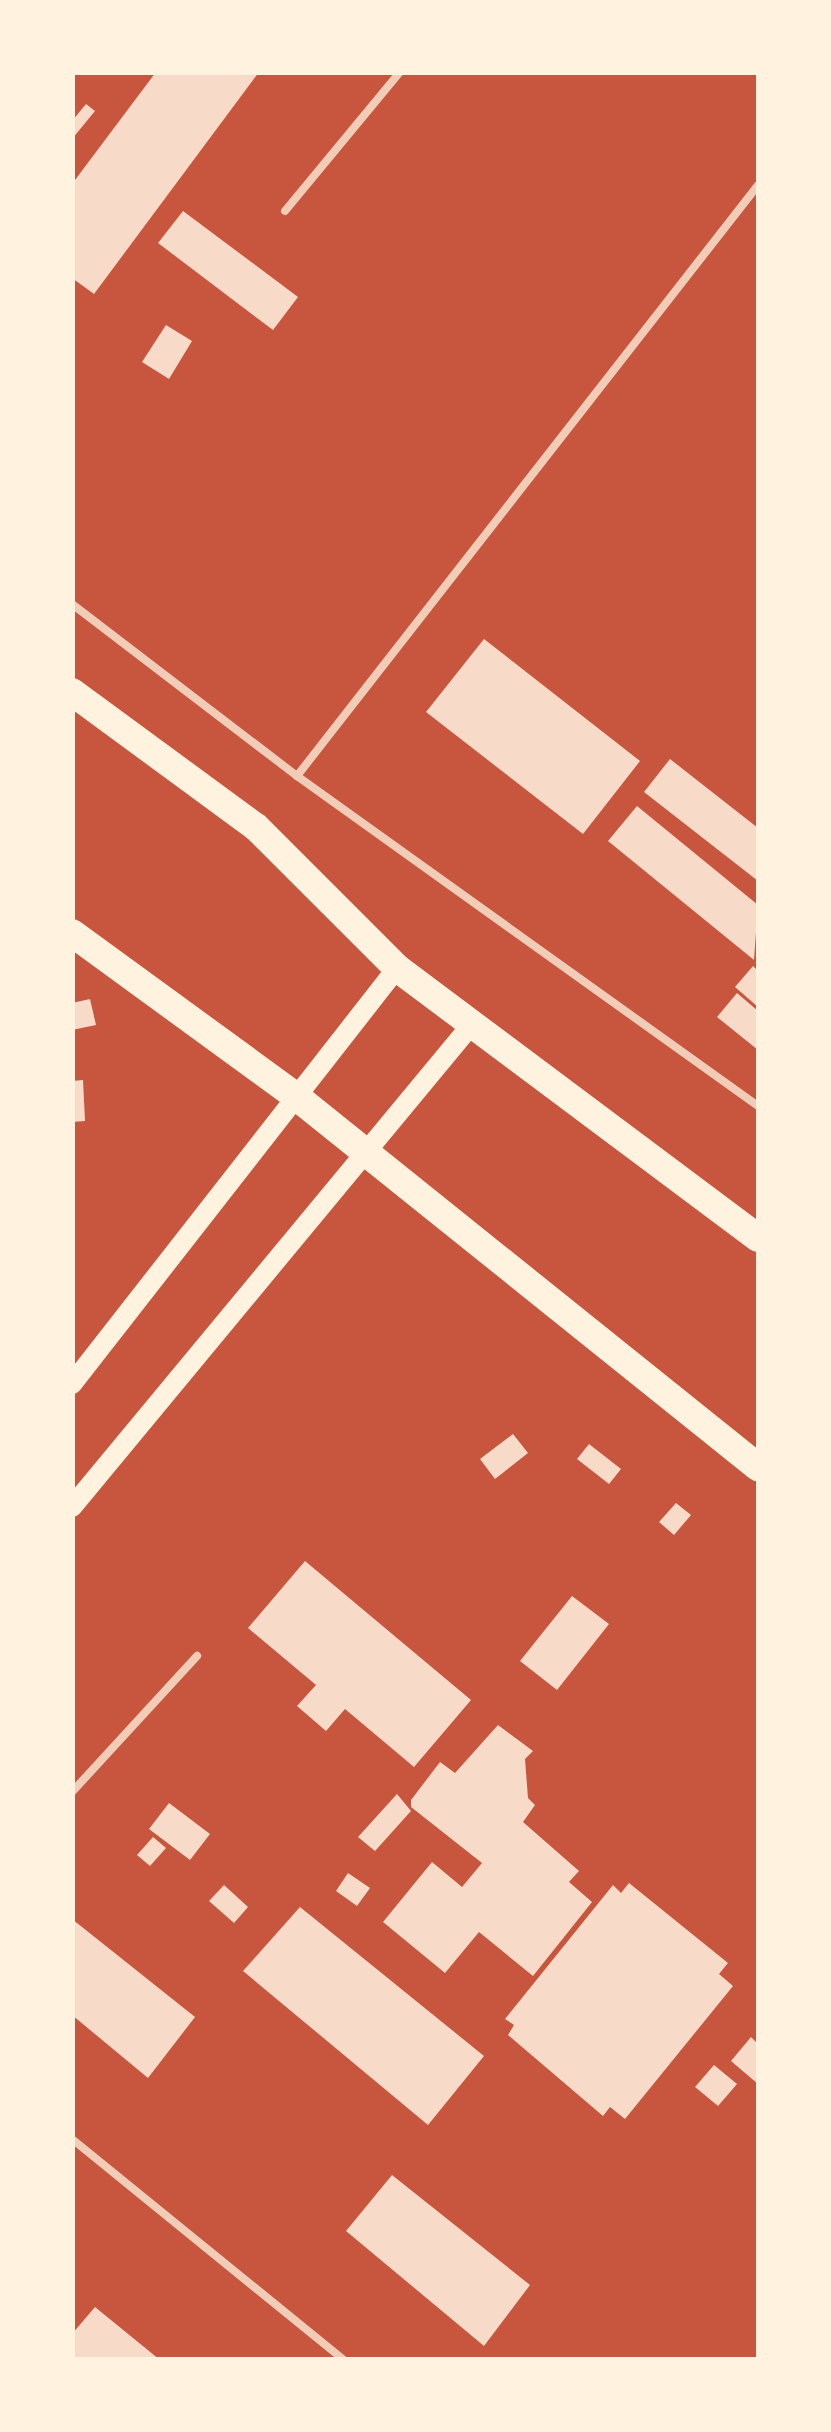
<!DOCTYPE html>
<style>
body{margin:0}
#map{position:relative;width:831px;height:2432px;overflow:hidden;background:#c8553d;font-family:"Fira Sans",sans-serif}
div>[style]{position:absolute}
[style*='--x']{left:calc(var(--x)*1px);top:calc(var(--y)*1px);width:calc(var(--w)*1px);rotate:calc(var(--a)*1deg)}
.building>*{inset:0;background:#f7dbc8}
.service>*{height:8px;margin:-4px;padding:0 4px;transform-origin:4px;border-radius:4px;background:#f1ccb7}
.secondary>*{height:20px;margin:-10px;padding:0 10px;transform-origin:10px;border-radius:10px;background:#fff3e0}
.trunk>*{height:28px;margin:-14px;padding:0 14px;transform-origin:14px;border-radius:14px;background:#fff3e0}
span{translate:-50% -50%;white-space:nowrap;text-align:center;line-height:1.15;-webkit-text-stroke:8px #fff3e0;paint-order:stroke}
.frame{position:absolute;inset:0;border:75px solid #fff3e0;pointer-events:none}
</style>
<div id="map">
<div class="building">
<div style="clip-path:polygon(156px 72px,259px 72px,94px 294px,72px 278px,72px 184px)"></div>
<div style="clip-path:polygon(86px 104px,95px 111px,72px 139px,72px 121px)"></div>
<div style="clip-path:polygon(183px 211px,298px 297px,273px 330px,158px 243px)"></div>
<div style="clip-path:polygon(166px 325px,192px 341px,169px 379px,142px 362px)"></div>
<div style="clip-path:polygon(484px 639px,640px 761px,583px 834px,426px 712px)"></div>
<div style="clip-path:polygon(670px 759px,758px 828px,758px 881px,644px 792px)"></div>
<div style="clip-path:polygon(637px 806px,758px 905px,754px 960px,608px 841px)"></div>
<div style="clip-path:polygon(753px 966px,758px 971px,758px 1007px,735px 987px)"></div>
<div style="clip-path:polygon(737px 993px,758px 1011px,758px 1050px,717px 1017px)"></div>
<div style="clip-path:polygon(90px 999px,96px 1025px,72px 1030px,72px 1003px)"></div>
<div style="clip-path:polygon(83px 1080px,85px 1121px,72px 1122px,72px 1081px)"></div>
<div style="clip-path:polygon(513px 1434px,528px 1453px,495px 1479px,480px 1459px)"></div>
<div style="clip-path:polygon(589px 1444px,621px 1469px,609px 1484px,577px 1459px)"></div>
<div style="clip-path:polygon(676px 1503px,691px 1515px,674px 1535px,659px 1522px)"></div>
<div style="clip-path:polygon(305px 1561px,471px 1700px,414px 1767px,345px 1709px,326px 1731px,297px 1706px,316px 1685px,248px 1628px)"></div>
<div style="clip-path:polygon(572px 1596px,609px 1624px,557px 1690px,520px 1661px)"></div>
<div style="clip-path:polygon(498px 1725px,533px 1751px,525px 1759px,528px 1798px,535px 1805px,523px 1822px,579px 1871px,569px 1882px,592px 1902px,533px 1976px,479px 1932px,445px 1973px,383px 1922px,432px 1862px,462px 1887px,482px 1863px,411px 1807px,411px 1800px,440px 1762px,455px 1773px)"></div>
<div style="clip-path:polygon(397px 1794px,411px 1811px,375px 1851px,358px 1837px)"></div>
<div style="clip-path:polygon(169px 1803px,210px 1834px,190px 1860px,149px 1829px)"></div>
<div style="clip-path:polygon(153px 1837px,166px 1848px,150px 1866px,137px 1855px)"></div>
<div style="clip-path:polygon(348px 1873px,370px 1888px,357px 1906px,336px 1891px)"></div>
<div style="clip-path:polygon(629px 1883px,728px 1963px,719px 1974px,733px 1986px,625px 2119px,610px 2107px,603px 2116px,508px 2035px,514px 2025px,505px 2019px,613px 1885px,621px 1893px)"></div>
<div style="clip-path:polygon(224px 1885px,248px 1907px,234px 1923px,209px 1901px)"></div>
<div style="clip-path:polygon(300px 1907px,484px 2056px,428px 2125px,243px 1971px)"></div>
<div style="clip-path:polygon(72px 1919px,195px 2017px,148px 2078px,72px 2015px)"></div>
<div style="clip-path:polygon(751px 2037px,758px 2044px,758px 2084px,731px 2061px)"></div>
<div style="clip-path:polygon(714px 2065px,737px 2084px,718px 2106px,695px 2087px)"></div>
<div style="clip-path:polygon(392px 2175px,530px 2285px,484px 2346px,346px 2231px)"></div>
<div style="clip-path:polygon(95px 2307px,160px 2360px,72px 2360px,72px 2334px)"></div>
</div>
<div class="service">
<div style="--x:285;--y:211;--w:180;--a:-50.4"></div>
<div style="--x:72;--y:604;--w:283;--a:37.4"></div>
<div style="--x:297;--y:776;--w:567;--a:35.6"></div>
<div style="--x:297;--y:776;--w:750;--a:-52.04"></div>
<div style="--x:72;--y:1792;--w:185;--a:-47.4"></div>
<div style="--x:72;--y:2139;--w:350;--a:39.1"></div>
</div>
<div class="secondary">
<div style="--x:72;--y:1384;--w:528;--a:-52"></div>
<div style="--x:72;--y:1507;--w:627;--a:-50.37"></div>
</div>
<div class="trunk">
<div style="--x:72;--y:692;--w:228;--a:36.3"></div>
<div style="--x:256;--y:827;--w:199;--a:45"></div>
<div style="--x:397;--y:968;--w:451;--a:36.8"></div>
<div style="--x:72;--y:933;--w:280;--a:36.1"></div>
<div style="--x:298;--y:1098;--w:590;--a:38.74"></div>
</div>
<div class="frame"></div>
</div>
